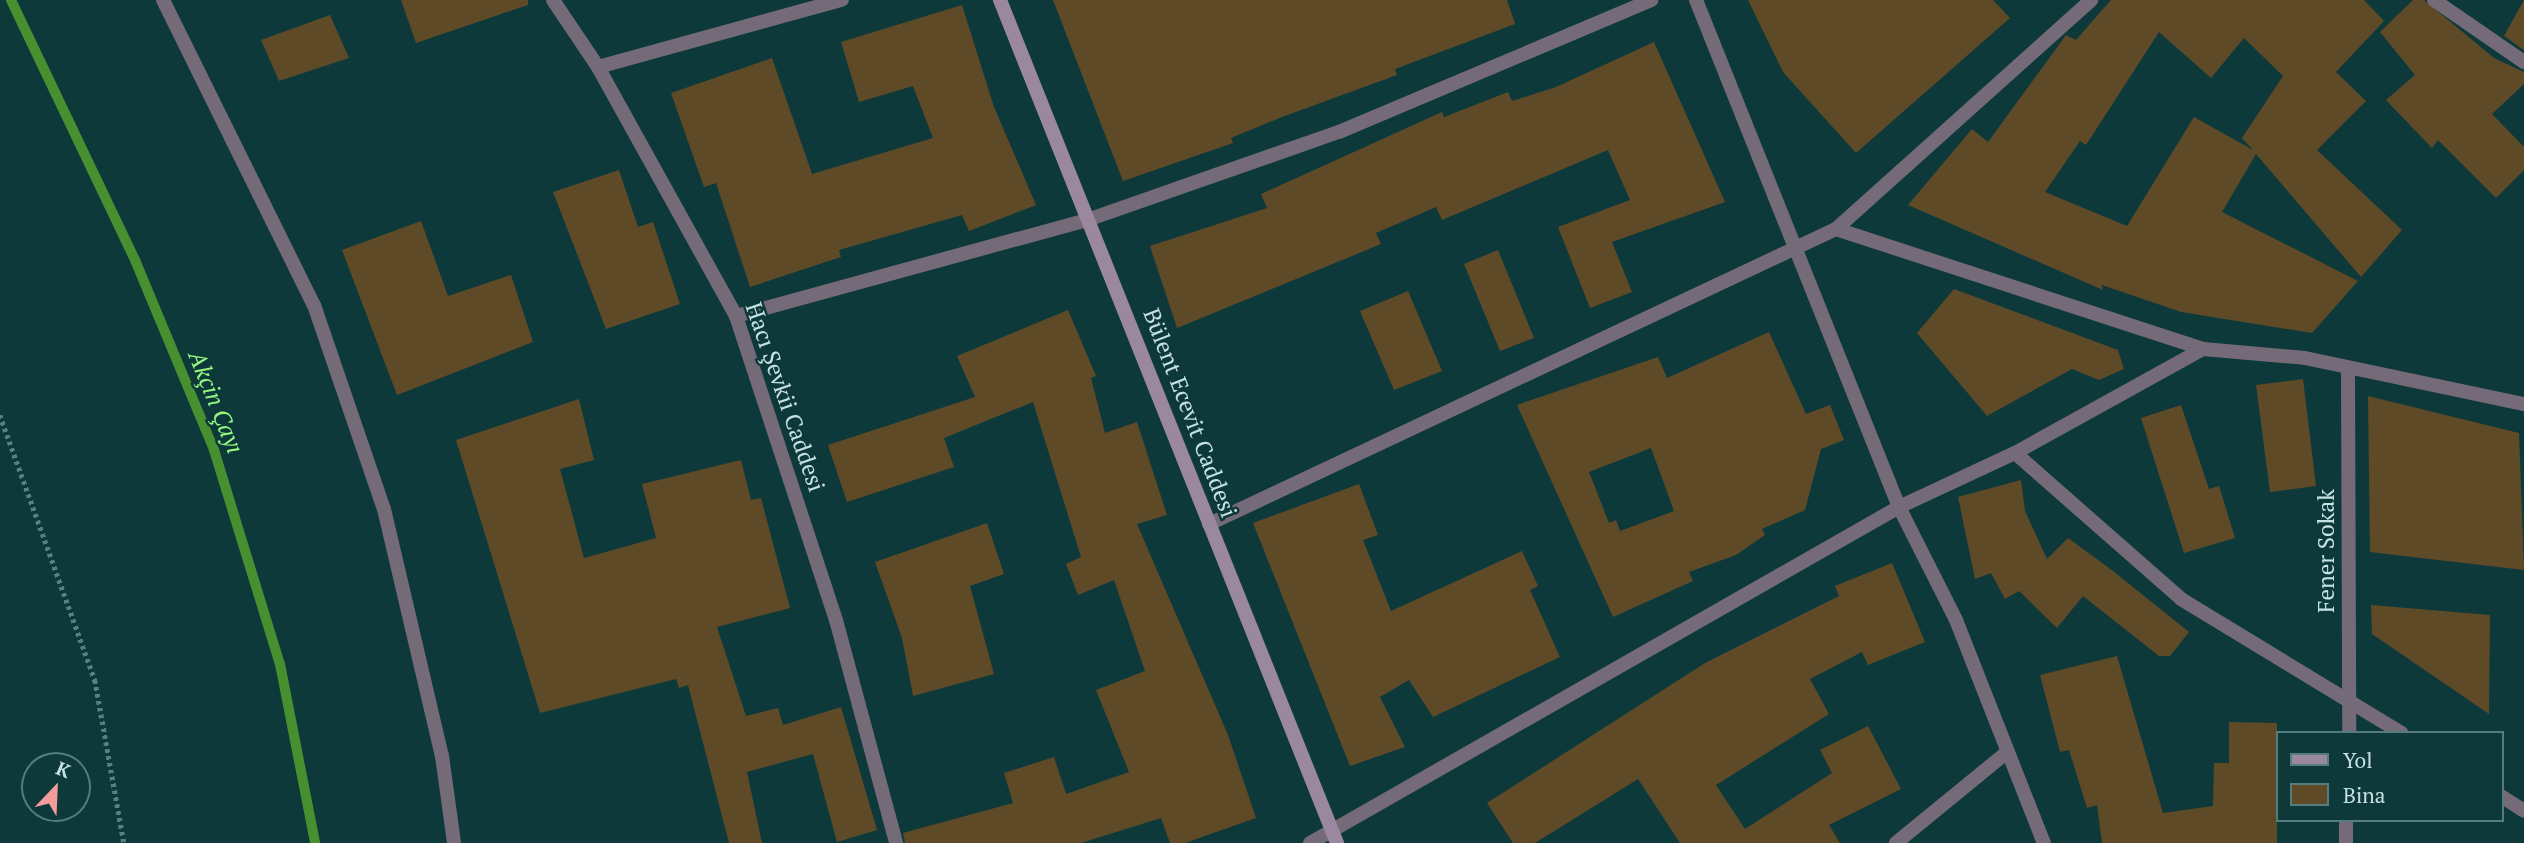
<!DOCTYPE html>
<meta charset="utf-8">
<style>
body{margin:0}
#map{position:relative;width:2524px;height:843px;overflow:hidden;background:#0e393b;font-family:"PT Serif",serif}
div>[style]{position:absolute}
[style*='--x']{left:calc(var(--x)*1px);top:calc(var(--y)*1px);width:calc(var(--w)*1px);rotate:calc(var(--a)*1deg)}
.stream>*{height:10px;margin:-5px;padding:0 5px;transform-origin:5px;border-radius:5px;background:#469030}
.building>*{inset:0;background:#5f4a27}
.path>*{height:4.5px;margin-top:-2.25px;transform-origin:0;background:repeating-linear-gradient(90deg,#5a7f80 0 3.5px,transparent 0 7px)}
.street>*{height:14px;margin:-7px;padding:0 7px;transform-origin:7px;border-radius:7px;background:#756a78}
.secondary>*{height:14px;margin:-7px;padding:0 7px;transform-origin:7px;border-radius:7px;background:#9a889f}
span{translate:-50% -50%;white-space:nowrap;text-align:center;line-height:1.15;-webkit-text-stroke:5px #0e393b;paint-order:stroke}
.street-label{font-size:23px;color:#c5e1e2}
.water-label{font-size:24px;color:#98f67e;font-style:italic}
.legend{position:absolute;left:2276px;top:731px;width:228px;height:91px;box-sizing:border-box;background:#0e393b;border:2px solid #577c7e;margin:0;padding:9px 12px;list-style:none;font-size:21px;color:#c5e1e2}
.legend li{display:flex;align-items:center;gap:14px;height:35px}
.legend b{width:35px;border:2px solid #577c7e}
.north{position:absolute;left:21px;top:752px;width:70px;height:70px;box-sizing:border-box;background:#0e393b;border:2px solid #577c7e;border-radius:50%;rotate:23deg;font-size:19px;font-weight:700;line-height:28px;text-align:center;color:#c5e1e2}
.north::after{content:'';display:block;margin:auto;width:24px;height:32px;background:#f59b9c;clip-path:polygon(50% 0,100% 100%,50% 72%,0 100%)}
</style>
<div id="map">
<div class="stream">
<div style="--x:11;--y:0;--w:288;--a:64.5"></div>
<div style="--x:135;--y:260;--w:206;--a:67.4"></div>
<div style="--x:214;--y:450;--w:224;--a:72.9"></div>
<div style="--x:280;--y:664;--w:182;--a:78.9"></div>
</div>
<div class="building">
<div style="clip-path:polygon(401px 0,528px 0,528px 5px,416px 43px)"></div>
<div style="clip-path:polygon(1053px 0,1507px 0,1515px 24px,1395px 69px,1397px 75px,1282px 117px,1231px 138px,1233px 143px,1123px 181px)"></div>
<div style="clip-path:polygon(1748px 0,1993px 0,2010px 18px,1856px 153px,1783px 72px)"></div>
<div style="clip-path:polygon(evenodd,2111px 0,2364px 0,2384px 21px,2336px 72px,2366px 101px,2317px 150px,2402px 230px,2361px 277px,2256px 154px,2222px 212px,2358px 281px,2312px 333px,2181px 312px,2102px 285px,2103px 290px,1908px 205px,1972px 129px,1988px 142px,2066px 35px,2076px 40px,2111px 0,2159px 32px,2211px 78px,2244px 38px,2283px 76px,2242px 138px,2253px 150px,2194px 117px,2127px 226px,2045px 192px,2080px 141px,2086px 145px,2159px 32px)"></div>
<div style="clip-path:polygon(2413px 0,2424px 0,2494px 58px,2524px 72px,2524px 84px,2492px 114px,2524px 147px,2524px 170px,2496px 198px,2438px 140px,2432px 148px,2386px 100px,2415px 75px,2380px 32px)"></div>
<div style="clip-path:polygon(2524px 0,2524px 50px,2504px 36px)"></div>
<div style="clip-path:polygon(962px 5px,994px 107px,1036px 205px,969px 231px,962px 215px,839px 250px,841px 257px,750px 287px,716px 183px,704px 187px,671px 93px,772px 58px,812px 174px,933px 138px,913px 86px,859px 102px,841px 42px)"></div>
<div style="clip-path:polygon(330px 15px,349px 58px,279px 81px,261px 40px)"></div>
<div style="clip-path:polygon(1654px 42px,1725px 202px,1612px 242px,1632px 292px,1590px 308px,1558px 227px,1630px 200px,1608px 150px,1442px 220px,1436px 207px,1376px 233px,1381px 244px,1177px 328px,1150px 246px,1267px 208px,1261px 194px,1442px 112px,1444px 117px,1508px 92px,1512px 101px,1556px 87px)"></div>
<div style="clip-path:polygon(619px 170px,638px 227px,653px 222px,680px 304px,606px 329px,553px 192px)"></div>
<div style="clip-path:polygon(421px 221px,448px 296px,511px 275px,533px 342px,397px 395px,342px 250px)"></div>
<div style="clip-path:polygon(1498px 250px,1534px 338px,1500px 351px,1464px 264px)"></div>
<div style="clip-path:polygon(1954px 289px,2118px 350px,2124px 369px,2099px 380px,2072px 369px,1987px 416px,1917px 333px)"></div>
<div style="clip-path:polygon(1408px 291px,1442px 371px,1394px 390px,1360px 311px)"></div>
<div style="clip-path:polygon(1068px 310px,1096px 376px,1091px 378px,1105px 433px,1137px 422px,1167px 515px,1137px 524px,1228px 735px,1256px 818px,1185px 843px,1170px 843px,1161px 818px,1081px 843px,905px 843px,903px 833px,1013px 803px,1004px 773px,1054px 757px,1066px 794px,1129px 772px,1096px 690px,1145px 671px,1114px 580px,1078px 595px,1066px 564px,1081px 557px,1033px 402px,944px 438px,954px 467px,847px 502px,828px 445px,975px 397px,957px 356px)"></div>
<div style="clip-path:polygon(evenodd,1769px 332px,1806px 414px,1830px 405px,1844px 440px,1821px 449px,1805px 510px,1762px 529px,1765px 535px,1736px 555px,1689px 572px,1693px 581px,1613px 617px,1517px 405px,1658px 357px,1667px 378px,1769px 332px,1651px 448px,1674px 511px,1620px 531px,1616px 520px,1609px 523px,1589px 472px,1651px 448px)"></div>
<div style="clip-path:polygon(2303px 379px,2316px 486px,2270px 492px,2256px 385px)"></div>
<div style="clip-path:polygon(2368px 396px,2519px 433px,2524px 570px,2370px 552px)"></div>
<div style="clip-path:polygon(579px 399px,594px 460px,560px 469px,584px 558px,656px 538px,642px 484px,741px 460px,751px 500px,761px 498px,790px 608px,717px 627px,746px 716px,778px 708px,783px 725px,841px 707px,877px 830px,837px 842px,813px 754px,747px 772px,762px 843px,729px 843px,688px 685px,679px 688px,676px 679px,540px 713px,456px 440px)"></div>
<div style="clip-path:polygon(2181px 405px,2209px 489px,2219px 486px,2235px 538px,2184px 553px,2141px 418px)"></div>
<div style="clip-path:polygon(2021px 480px,2025px 511px,2047px 559px,2068px 538px,2113px 571px,2189px 632px,2170px 656px,2159px 656px,2083px 596px,2057px 628px,2019px 591px,2005px 599px,1991px 573px,1975px 579px,1958px 497px)"></div>
<div style="clip-path:polygon(1359px 484px,1378px 535px,1363px 540px,1391px 611px,1522px 551px,1538px 586px,1530px 590px,1560px 657px,1433px 717px,1409px 680px,1380px 697px,1405px 747px,1350px 766px,1253px 523px)"></div>
<div style="clip-path:polygon(987px 523px,1004px 574px,970px 586px,994px 674px,913px 696px,902px 638px,875px 562px)"></div>
<div style="clip-path:polygon(1892px 563px,1925px 642px,1868px 665px,1862px 652px,1810px 679px,1829px 714px,1716px 785px,1745px 829px,1832px 773px,1820px 750px,1868px 726px,1901px 789px,1829px 825px,1840px 843px,1680px 843px,1638px 779px,1535px 843px,1513px 843px,1487px 803px,1705px 663px,1839px 596px,1835px 586px)"></div>
<div style="clip-path:polygon(2371px 605px,2490px 615px,2489px 714px,2372px 634px)"></div>
<div style="clip-path:polygon(2117px 656px,2163px 813px,2213px 806px,2214px 763px,2229px 763px,2229px 722px,2277px 723px,2277px 843px,2102px 843px,2097px 805px,2087px 808px,2069px 750px,2060px 752px,2040px 675px)"></div>
</div>
<div class="path">
<div style="--x:0;--y:415;--w:282;--a:70.3"></div>
<div style="--x:95;--y:680;--w:166;--a:79.9"></div>
</div>
<div class="street">
<div style="--x:163;--y:0;--w:340;--a:63.7"></div>
<div style="--x:314;--y:305;--w:216;--a:71.1"></div>
<div style="--x:384;--y:509;--w:254;--a:76.8"></div>
<div style="--x:442;--y:756;--w:88;--a:82.1"></div>
<div style="--x:553;--y:0;--w:81;--a:56.1"></div>
<div style="--x:598;--y:67;--w:285;--a:61"></div>
<div style="--x:736;--y:316;--w:320;--a:71.8"></div>
<div style="--x:836;--y:620;--w:231;--a:74.9"></div>
<div style="--x:1696;--y:0;--w:546;--a:68.18"></div>
<div style="--x:1899;--y:507;--w:127;--a:63.2"></div>
<div style="--x:1956;--y:620;--w:240;--a:68.5"></div>
<div style="--x:2434;--y:0;--w:109;--a:34.6"></div>
<div style="--x:598;--y:67;--w:253;--a:-15.4"></div>
<div style="--x:1836;--y:229;--w:386;--a:18.1"></div>
<div style="--x:736;--y:316;--w:367;--a:-15.3"></div>
<div style="--x:1090;--y:219;--w:264;--a:-19.3"></div>
<div style="--x:1339;--y:132;--w:339;--a:-22.9"></div>
<div style="--x:2348;--y:370;--w:363;--a:89.8"></div>
<div style="--x:2015;--y:453;--w:221;--a:41.3"></div>
<div style="--x:2181;--y:599;--w:258;--a:31.3"></div>
<div style="--x:1209;--y:524;--w:693;--a:-25.2"></div>
<div style="--x:1836;--y:229;--w:343;--a:-41.9"></div>
<div style="--x:2501;--y:796;--w:27;--a:33"></div>
<div style="--x:1310;--y:843;--w:678;--a:-29.7"></div>
<div style="--x:1899;--y:507;--w:128;--a:-25"></div>
<div style="--x:2015;--y:453;--w:215;--a:-29"></div>
<div style="--x:2203;--y:349;--w:102;--a:5"></div>
<div style="--x:2305;--y:358;--w:224;--a:11.9"></div>
<div style="--x:1896;--y:843;--w:144;--a:-39.3"></div>
<div style="--x:2346;--y:843;--w:23;--a:-90"></div>
</div>
<div class="secondary">
<div style="--x:1000;--y:0;--w:908;--a:68.21"></div>
</div>
<div class="street-label">
<span style="left:785px;top:397px;rotate:71deg">Hacı Şevkii Caddesi</span>
<span style="left:1190px;top:413px;rotate:69deg">Bülent Ecevit Caddesi</span>
<span style="left:2326px;top:551px;rotate:-90deg">Fener Sokak</span>
</div>
<div class="water-label">
<span style="left:216px;top:402px;rotate:68deg">Akçin Çayı</span>
</div>
<ul class="legend">
<li><b style="height:9px;background:#9a889f"></b>Yol</li>
<li><b style="height:19px;background:#5f4a27"></b>Bina</li>
</ul>
<div class="north">K</div>
</div>
